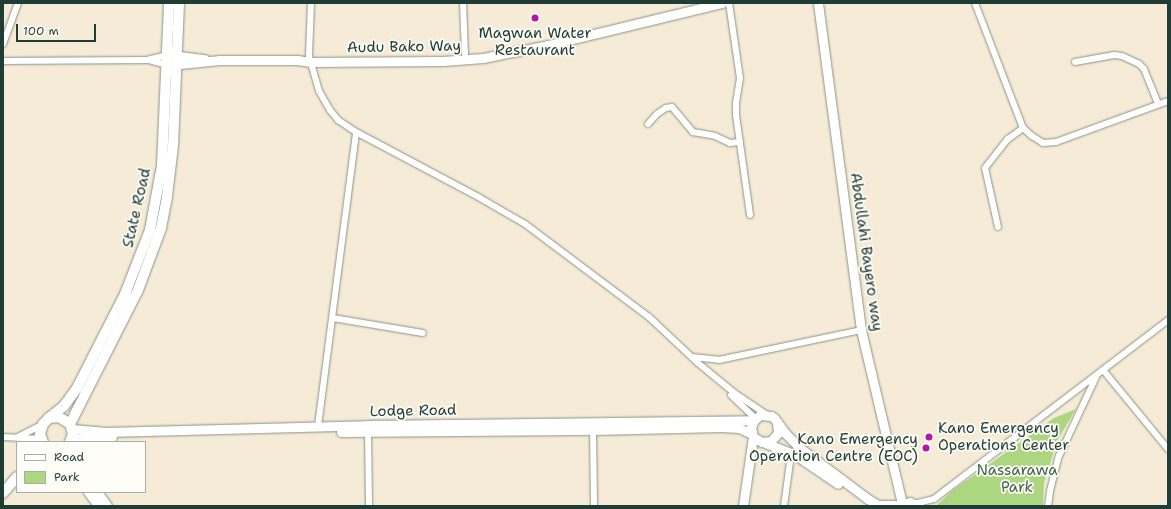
<!DOCTYPE html>
<style>
body{margin:0}
#map{position:relative;width:1171px;height:509px;overflow:hidden;background:#f5ebd6;font-family:"Shantell Sans",sans-serif}
div>[style]{position:absolute}
[style*='--x']{left:calc(var(--x)*1px);top:calc(var(--y)*1px);width:calc(var(--w)*1px);rotate:calc(var(--a)*1deg)}
.green>*{inset:0;background:#add681}
.roads{filter:drop-shadow(0 0 1px #8a9485) drop-shadow(0 0 1px #8a9485)}
.street>*{height:6px;margin:-3px;padding:0 3px;transform-origin:3px;border-radius:3px;background:#fff}
.secondary>*{height:9px;margin:-4.5px;padding:0 4.5px;transform-origin:4.5px;border-radius:4.5px;background:#fff}
.primary>*{height:10px;margin:-5px;padding:0 5px;transform-origin:5px;border-radius:5px;background:#fff}
.dots>*{width:11px;height:11px;translate:-50% -50%;box-sizing:border-box;border:2px solid #fdfcf7;border-radius:50%}
span{translate:-50% -50%;white-space:nowrap;text-align:center;line-height:1.15;-webkit-text-stroke:3.5px #fdfcf7;paint-order:stroke}
.poi-label{font-size:15px;color:#1f3d34}
.left{translate:0 -50%;text-align:left}
.right{translate:-100% -50%;text-align:right}
.street-label{font-size:15px;color:#1f3d34}
.park-label{font-size:15px;color:#426347}
.frame{position:absolute;inset:0;border:4px solid #1f3d34;pointer-events:none}
.legend{position:absolute;left:16px;top:441px;width:130px;height:52px;box-sizing:border-box;background:#fdfcf7;border:1px solid #a4b0a9;margin:0;padding:5px 7px;list-style:none;font-size:12px;color:#1f3d34}
.legend li{display:flex;align-items:center;gap:8px;height:20px}
.legend b{width:20px;border:1px solid #a4b0a9}
.scale{position:absolute;left:16px;top:24px;width:80px;height:18px;box-sizing:border-box;border:2px solid #1f3d34;border-top:0;padding-left:5px;font-size:12px;line-height:14px;white-space:nowrap;color:#1f3d34;-webkit-text-stroke:3px #fdfcf7;paint-order:stroke}
</style>
<div id="map">
<div class="green">
<div style="clip-path:polygon(1076px 409px,1057px 441px,1044px 483px,1043px 506px,936px 506px,952px 491px,1054px 418px)"></div>
</div>
<div class="roads">
<div class="street">
<div style="--x:311;--y:3;--w:53;--a:92.2"></div>
<div style="--x:309;--y:56;--w:36;--a:74"></div>
<div style="--x:319;--y:91;--w:22;--a:60"></div>
<div style="--x:330;--y:110;--w:13;--a:51"></div>
<div style="--x:338;--y:120;--w:22;--a:34"></div>
<div style="--x:356;--y:132;--w:140;--a:28"></div>
<div style="--x:480;--y:198;--w:52;--a:30"></div>
<div style="--x:525;--y:224;--w:155;--a:36.9"></div>
<div style="--x:649;--y:317;--w:67;--a:43.2"></div>
<div style="--x:698;--y:363;--w:45;--a:39.6"></div>
<div style="--x:733;--y:392;--w:40;--a:34"></div>
<div style="--x:463;--y:3;--w:51;--a:87.8"></div>
<div style="--x:729;--y:3;--w:76;--a:81.7"></div>
<div style="--x:740;--y:78;--w:24;--a:99"></div>
<div style="--x:736;--y:102;--w:13;--a:90"></div>
<div style="--x:736;--y:115;--w:101;--a:82"></div>
<div style="--x:975;--y:3;--w:134;--a:69"></div>
<div style="--x:1023;--y:128;--w:12;--a:42"></div>
<div style="--x:1032;--y:136;--w:13;--a:32"></div>
<div style="--x:1043;--y:143;--w:13;--a:-4"></div>
<div style="--x:1056;--y:142;--w:119;--a:-20.1"></div>
<div style="--x:3;--y:44;--w:44;--a:-69.9"></div>
<div style="--x:149;--y:60;--w:19;--a:16"></div>
<div style="--x:3;--y:61;--w:144;--a:-0.4"></div>
<div style="--x:147;--y:60;--w:21;--a:-14"></div>
<div style="--x:1075;--y:62;--w:40;--a:-10"></div>
<div style="--x:1114;--y:55;--w:8;--a:7"></div>
<div style="--x:1122;--y:56;--w:19;--a:25"></div>
<div style="--x:1139;--y:64;--w:7;--a:45"></div>
<div style="--x:1144;--y:69;--w:38;--a:68"></div>
<div style="--x:648;--y:124;--w:13;--a:-48"></div>
<div style="--x:657;--y:114;--w:11;--a:-34"></div>
<div style="--x:666;--y:108;--w:6;--a:-9"></div>
<div style="--x:672;--y:107;--w:33;--a:50"></div>
<div style="--x:693;--y:132;--w:22;--a:10"></div>
<div style="--x:715;--y:136;--w:17;--a:25"></div>
<div style="--x:730;--y:143;--w:10;--a:-6"></div>
<div style="--x:998;--y:227;--w:60;--a:-102.4"></div>
<div style="--x:985;--y:168;--w:37;--a:-52"></div>
<div style="--x:1008;--y:139;--w:19;--a:-36"></div>
<div style="--x:333;--y:318;--w:91;--a:9.5"></div>
<div style="--x:692;--y:357;--w:27;--a:6"></div>
<div style="--x:719;--y:360;--w:145;--a:-11.9"></div>
<div style="--x:1103;--y:370;--w:102;--a:50.6"></div>
<div style="--x:731;--y:395;--w:33;--a:44"></div>
<div style="--x:318;--y:426;--w:296;--a:-82.6"></div>
<div style="--x:593;--y:430;--w:76;--a:89.2"></div>
<div style="--x:368;--y:432;--w:74;--a:89.2"></div>
<div style="--x:3;--y:437;--w:38;--a:3"></div>
<div style="--x:18;--y:437;--w:28;--a:-27"></div>
<div style="--x:914;--y:504;--w:21;--a:-14"></div>
<div style="--x:934;--y:499;--w:295;--a:-37.4"></div>
<div style="--x:784;--y:506;--w:44;--a:-82.2"></div>
<div style="--x:1048;--y:506;--w:15;--a:-82"></div>
<div style="--x:1050;--y:491;--w:36;--a:-76"></div>
<div style="--x:1059;--y:456;--w:87;--a:-64.9"></div>
</div>
<div class="secondary">
<div style="--x:818;--y:3;--w:330;--a:82.5"></div>
<div style="--x:861;--y:330;--w:178;--a:76.7"></div>
<div style="--x:170;--y:55;--w:35;--a:7"></div>
<div style="--x:170;--y:65;--w:50;--a:-5.7"></div>
<div style="--x:220;--y:60;--w:77;--a:0"></div>
<div style="--x:297;--y:60;--w:14;--a:8"></div>
<div style="--x:311;--y:62;--w:132;--a:-0.4"></div>
<div style="--x:443;--y:61;--w:40;--a:-4.3"></div>
<div style="--x:483;--y:58;--w:66;--a:-11.3"></div>
<div style="--x:548;--y:45;--w:179;--a:-13.6"></div>
<div style="--x:777;--y:422;--w:11;--a:85"></div>
<div style="--x:778;--y:433;--w:11;--a:131"></div>
<div style="--x:771;--y:441;--w:9;--a:174"></div>
<div style="--x:762;--y:442;--w:10;--a:-151"></div>
<div style="--x:753;--y:437;--w:10;--a:-101"></div>
<div style="--x:751;--y:427;--w:8;--a:-67"></div>
<div style="--x:754;--y:420;--w:8;--a:-40"></div>
<div style="--x:760;--y:415;--w:11;--a:5"></div>
<div style="--x:771;--y:416;--w:4;--a:34"></div>
<div style="--x:774;--y:418;--w:5;--a:53"></div>
<div style="--x:777;--y:422;--w:14;--a:54"></div>
<div style="--x:785;--y:433;--w:21;--a:45"></div>
<div style="--x:800;--y:448;--w:85;--a:36.9"></div>
<div style="--x:868;--y:499;--w:12;--a:31"></div>
<div style="--x:878;--y:505;--w:20;--a:0"></div>
<div style="--x:72;--y:429;--w:34;--a:5"></div>
<div style="--x:106;--y:432;--w:261;--a:-1.5"></div>
<div style="--x:367;--y:425;--w:387;--a:-0.7"></div>
<div style="--x:341;--y:432;--w:252;--a:-0.5"></div>
<div style="--x:593;--y:430;--w:128;--a:-1.3"></div>
<div style="--x:721;--y:427;--w:18;--a:3"></div>
<div style="--x:739;--y:428;--w:14;--a:25"></div>
<div style="--x:72;--y:439;--w:40;--a:-2.9"></div>
<div style="--x:765;--y:443;--w:31;--a:21"></div>
<div style="--x:794;--y:454;--w:53;--a:34.3"></div>
<div style="--x:88;--y:492;--w:18;--a:52"></div>
<div style="--x:97;--y:492;--w:17;--a:54"></div>
<div style="--x:898;--y:505;--w:12;--a:-14"></div>
<div style="--x:910;--y:502;--w:8;--a:30"></div>
<div style="--x:743;--y:506;--w:70;--a:-81.8"></div>
</div>
<div class="primary">
<div style="--x:49;--y:418;--w:19;--a:-39"></div>
<div style="--x:64;--y:406;--w:22;--a:-54"></div>
<div style="--x:77;--y:388;--w:106;--a:-62.9"></div>
<div style="--x:125;--y:294;--w:69;--a:-68.7"></div>
<div style="--x:150;--y:230;--w:66;--a:-79.5"></div>
<div style="--x:162;--y:165;--w:162;--a:-87.5"></div>
<div style="--x:70;--y:424;--w:150;--a:-63.1"></div>
<div style="--x:138;--y:290;--w:66;--a:-69.6"></div>
<div style="--x:161;--y:228;--w:33;--a:-79"></div>
<div style="--x:167;--y:196;--w:50;--a:-83.2"></div>
<div style="--x:173;--y:146;--w:143;--a:-87.6"></div>
<div style="--x:43;--y:442;--w:9;--a:-111"></div>
<div style="--x:40;--y:434;--w:10;--a:-73"></div>
<div style="--x:43;--y:424;--w:8;--a:-45"></div>
<div style="--x:49;--y:418;--w:10;--a:-6"></div>
<div style="--x:59;--y:417;--w:13;--a:32"></div>
<div style="--x:70;--y:424;--w:10;--a:73"></div>
<div style="--x:73;--y:434;--w:9;--a:111"></div>
<div style="--x:3;--y:493;--w:21;--a:-49"></div>
</div>
</div>
<div class="dots">
<div style="left:535px;top:18px;background:#b5179e"></div>
<div style="left:929px;top:437px;background:#b5179e"></div>
<div style="left:926px;top:448px;background:#b5179e"></div>
</div>
<div class="poi-label">
<span style="left:535px;top:42px">Magwan Water<br>Restaurant</span>
<span class="left" style="left:938px;top:437px">Kano Emergency<br>Operations Center</span>
<span class="right" style="left:918px;top:448px">Kano Emergency<br>Operation Centre (EOC)</span>
</div>
<div class="street-label">
<span style="left:404px;top:47px;rotate:-1deg">Audu Bako Way</span>
<span style="left:137px;top:208px;rotate:-77deg">State Road</span>
<span style="left:866px;top:252px;rotate:82deg">Abdullahi Bayero way</span>
<span style="left:413px;top:411px;rotate:-1deg">Lodge Road</span>
</div>
<div class="park-label">
<span style="left:1017px;top:479px">Nassarawa<br>Park</span>
</div>
<div class="frame"></div>
<ul class="legend">
<li><b style="height:5px;background:#fff"></b>Road</li>
<li><b style="height:11px;background:#add681"></b>Park</li>
</ul>
<div class="scale">100 m</div>
</div>
